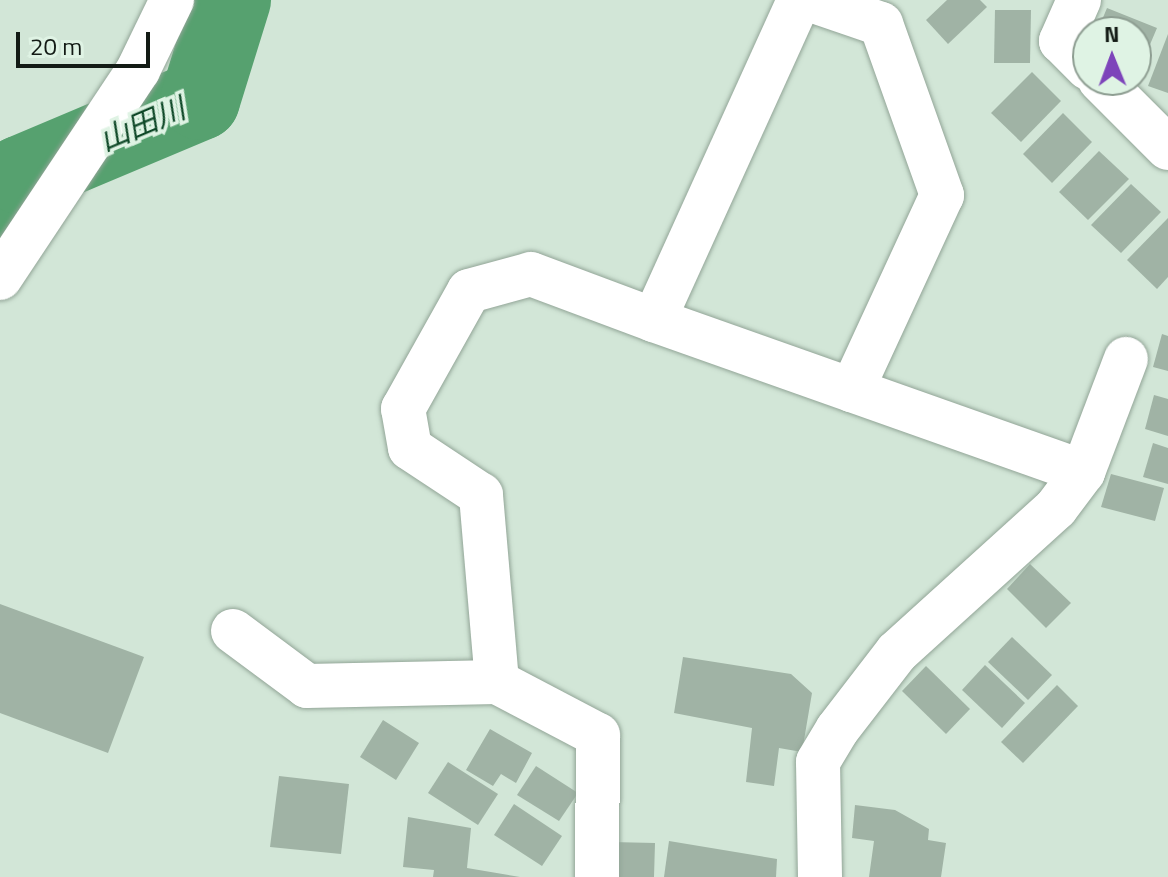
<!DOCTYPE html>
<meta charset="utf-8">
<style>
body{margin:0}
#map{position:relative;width:1168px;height:877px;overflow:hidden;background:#d2e6d7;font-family:"Titillium Web","Noto Sans JP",sans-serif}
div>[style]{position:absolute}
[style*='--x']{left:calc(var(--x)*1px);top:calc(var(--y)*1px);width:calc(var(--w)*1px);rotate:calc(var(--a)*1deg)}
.river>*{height:80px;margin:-40px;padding:0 40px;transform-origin:40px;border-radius:40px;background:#56a16f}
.building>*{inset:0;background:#a0b3a5}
.roads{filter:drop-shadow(0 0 2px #92a597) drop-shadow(0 0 2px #92a597)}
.street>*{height:44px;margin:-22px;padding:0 22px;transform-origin:22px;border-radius:22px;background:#fff}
span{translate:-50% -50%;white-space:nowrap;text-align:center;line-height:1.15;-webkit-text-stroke:7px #dff3e4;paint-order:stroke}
.water-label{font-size:30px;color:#0d4726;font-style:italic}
.north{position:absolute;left:1072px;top:16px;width:80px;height:80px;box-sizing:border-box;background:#dff3e4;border:2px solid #8d9d91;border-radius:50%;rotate:359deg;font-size:22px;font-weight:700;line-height:32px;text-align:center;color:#131b15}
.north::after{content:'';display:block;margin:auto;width:28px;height:36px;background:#7d44ba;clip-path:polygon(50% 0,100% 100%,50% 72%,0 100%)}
.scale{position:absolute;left:16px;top:32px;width:134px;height:36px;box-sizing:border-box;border:4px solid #131b15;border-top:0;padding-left:10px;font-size:24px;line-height:28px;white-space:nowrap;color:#131b15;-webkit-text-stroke:6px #dff3e4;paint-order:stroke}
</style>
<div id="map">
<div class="river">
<div style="--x:0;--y:204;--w:36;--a:-53"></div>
<div style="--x:22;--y:175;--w:193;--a:-22.8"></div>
<div style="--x:200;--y:100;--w:105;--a:-72.8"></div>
</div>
<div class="building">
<div style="clip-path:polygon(947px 0,980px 0,987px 7px,948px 44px,926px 20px)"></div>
<div style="clip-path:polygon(1107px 8px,1157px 28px,1143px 61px,1136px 57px,1136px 32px,1097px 32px)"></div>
<div style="clip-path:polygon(995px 10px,1031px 10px,1030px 63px,994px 63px)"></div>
<div style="clip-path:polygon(1168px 34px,1168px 93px,1148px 86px)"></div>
<div style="clip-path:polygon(1032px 72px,1061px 101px,1021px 142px,991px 113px)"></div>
<div style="clip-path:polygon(1063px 113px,1092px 142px,1052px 183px,1023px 154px)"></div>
<div style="clip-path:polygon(1099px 151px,1129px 179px,1088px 220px,1059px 192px)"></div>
<div style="clip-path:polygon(1131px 184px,1161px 212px,1121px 253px,1091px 225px)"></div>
<div style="clip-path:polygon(1168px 218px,1168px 277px,1157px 289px,1127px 260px)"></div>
<div style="clip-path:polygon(1162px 334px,1168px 336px,1168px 371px,1153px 367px)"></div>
<div style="clip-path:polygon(1154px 395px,1168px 399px,1168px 436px,1145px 429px)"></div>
<div style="clip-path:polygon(1153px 443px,1168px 448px,1168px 484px,1143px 477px)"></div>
<div style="clip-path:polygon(1111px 474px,1164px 488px,1155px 521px,1101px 507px)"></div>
<div style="clip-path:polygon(1030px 564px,1071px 603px,1046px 628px,1007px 589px)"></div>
<div style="clip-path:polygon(0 604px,144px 657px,108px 753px,0 713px)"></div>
<div style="clip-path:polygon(1012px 637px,1052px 675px,1028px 700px,988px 662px)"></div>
<div style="clip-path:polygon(683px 657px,791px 674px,812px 693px,802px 752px,779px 748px,774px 786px,746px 782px,752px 728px,674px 713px)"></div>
<div style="clip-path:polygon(985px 665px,1025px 703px,1002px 728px,962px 690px)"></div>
<div style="clip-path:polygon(926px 666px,970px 709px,946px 734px,902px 691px)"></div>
<div style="clip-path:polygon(1057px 685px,1078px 706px,1023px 763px,1001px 742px)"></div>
<div style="clip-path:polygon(383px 720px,419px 743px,396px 780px,360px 757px)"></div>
<div style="clip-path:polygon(490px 729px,532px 753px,516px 783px,501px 774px,493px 786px,466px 770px)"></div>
<div style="clip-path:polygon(448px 762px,498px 794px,478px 825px,428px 793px)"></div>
<div style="clip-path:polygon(536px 766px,578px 793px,559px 821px,517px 795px)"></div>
<div style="clip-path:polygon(279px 776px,349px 784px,341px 854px,270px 847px)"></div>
<div style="clip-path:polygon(514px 804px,562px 836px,542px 866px,494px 835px)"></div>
<div style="clip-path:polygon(855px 805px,895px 810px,929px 829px,928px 840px,946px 843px,941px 877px,869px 877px,874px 841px,852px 838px)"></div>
<div style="clip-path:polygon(408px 817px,471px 828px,467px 868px,520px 877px,433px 877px,434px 870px,403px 867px)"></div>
<div style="clip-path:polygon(669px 841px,777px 859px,776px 877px,664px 877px)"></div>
<div style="clip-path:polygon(611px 842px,655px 843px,654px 877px,610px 877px)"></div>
</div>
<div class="roads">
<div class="street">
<div style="--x:811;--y:0;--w:74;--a:18.9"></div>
<div style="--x:881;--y:24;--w:182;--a:70.4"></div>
<div style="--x:942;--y:195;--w:215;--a:114.8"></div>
<div style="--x:1079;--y:0;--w:45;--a:113.7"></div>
<div style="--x:1061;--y:41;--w:38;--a:45"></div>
<div style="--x:1100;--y:80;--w:96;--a:45"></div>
<div style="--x:0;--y:278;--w:250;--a:-56.4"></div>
<div style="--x:138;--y:70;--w:78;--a:-64.1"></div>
<div style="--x:654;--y:320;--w:455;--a:19.5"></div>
<div style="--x:1083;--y:472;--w:45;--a:126.9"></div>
<div style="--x:1056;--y:508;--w:215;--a:137.8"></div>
<div style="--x:897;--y:652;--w:98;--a:127.6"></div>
<div style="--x:837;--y:730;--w:37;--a:121"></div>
<div style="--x:818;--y:762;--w:115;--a:89"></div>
<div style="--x:1083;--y:472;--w:121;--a:-69.2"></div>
<div style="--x:233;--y:631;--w:92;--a:36.6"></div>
<div style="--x:307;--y:686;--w:190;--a:-1.2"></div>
<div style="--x:497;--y:682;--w:114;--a:27.7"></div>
<div style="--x:598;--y:735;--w:142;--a:90.4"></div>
<div style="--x:497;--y:682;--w:188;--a:-94.9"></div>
<div style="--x:481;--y:495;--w:85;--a:-146.5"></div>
<div style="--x:410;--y:448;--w:40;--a:-100"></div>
<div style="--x:403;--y:409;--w:135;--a:-60.8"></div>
<div style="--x:469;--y:291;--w:64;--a:-15.3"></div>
<div style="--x:531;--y:274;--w:131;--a:20.5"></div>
<div style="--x:654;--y:320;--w:351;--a:-65.6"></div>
</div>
</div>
<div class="water-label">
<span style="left:142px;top:124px;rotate:-23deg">山田川</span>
</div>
<div class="north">N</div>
<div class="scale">20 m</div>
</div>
